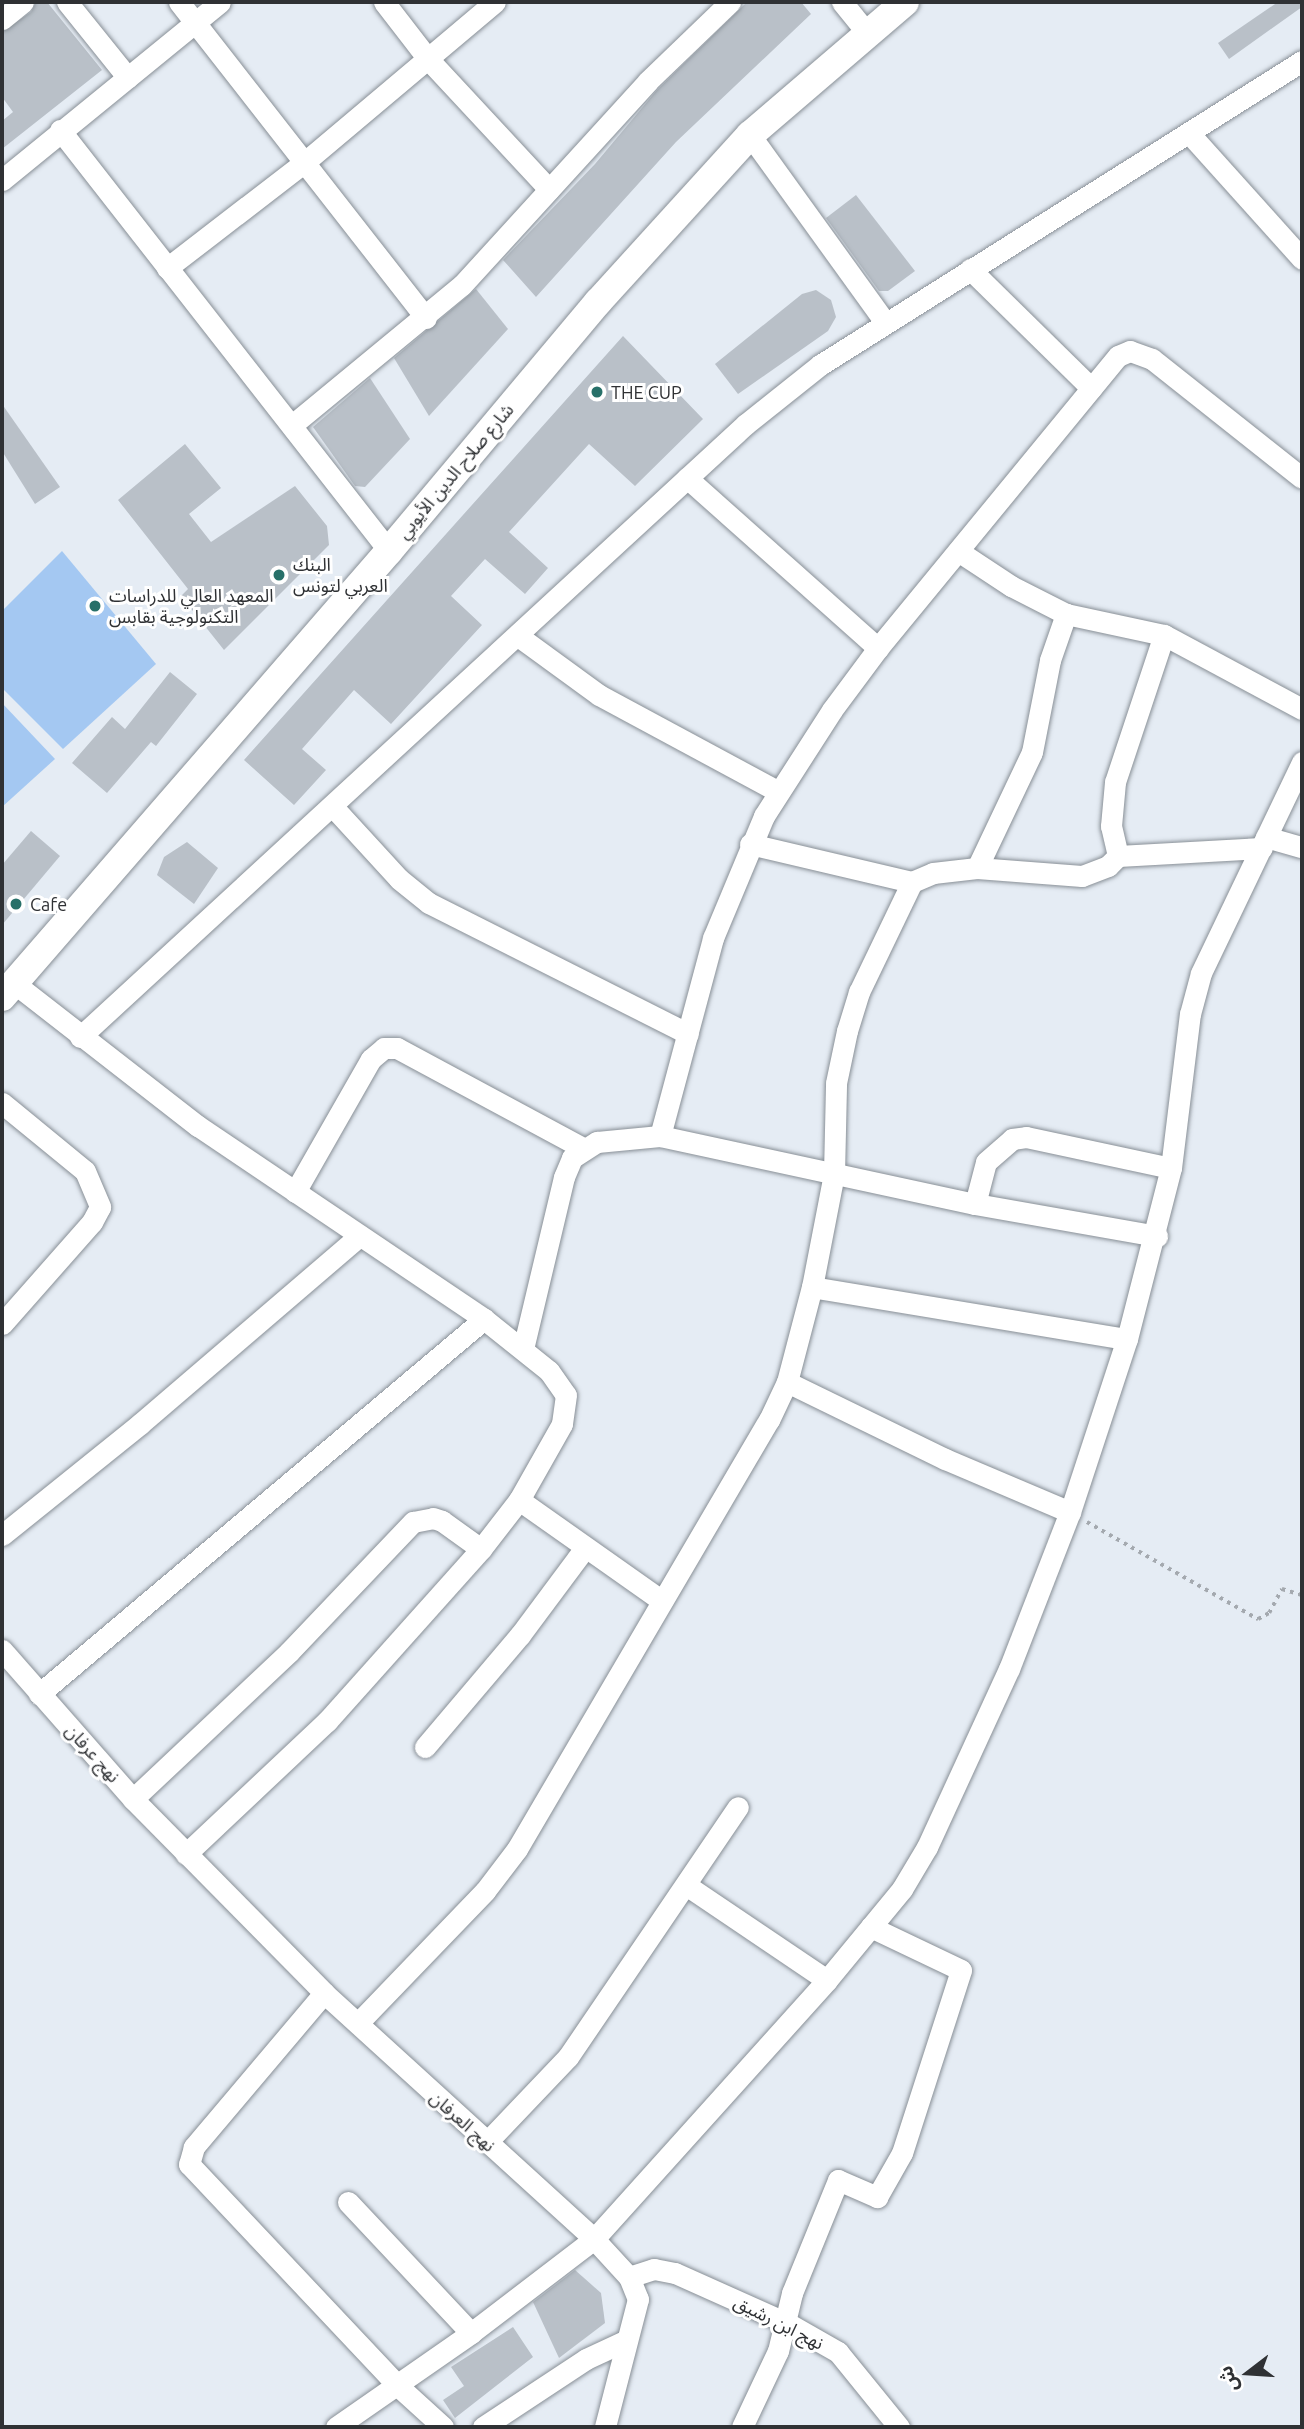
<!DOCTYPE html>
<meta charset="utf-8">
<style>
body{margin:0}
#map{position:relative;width:1304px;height:2429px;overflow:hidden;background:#e5ecf4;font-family:Ubuntu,"Noto Sans Arabic",sans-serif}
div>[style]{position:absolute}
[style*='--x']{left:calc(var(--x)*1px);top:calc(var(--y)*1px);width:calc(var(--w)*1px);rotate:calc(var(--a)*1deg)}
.green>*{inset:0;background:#a4c8f2}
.building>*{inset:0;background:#b9c0c8}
.path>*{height:3.5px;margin-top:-1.75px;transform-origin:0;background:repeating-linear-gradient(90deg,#a4a9af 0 3.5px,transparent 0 8.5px)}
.roads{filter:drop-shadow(0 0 2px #888f96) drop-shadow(0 0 2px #888f96)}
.minor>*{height:21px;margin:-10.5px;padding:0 10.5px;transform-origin:10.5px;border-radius:10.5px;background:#fff}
.major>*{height:28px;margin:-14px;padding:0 14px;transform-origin:14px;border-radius:14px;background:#fff}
.dots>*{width:19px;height:19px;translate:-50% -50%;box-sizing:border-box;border:4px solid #fff;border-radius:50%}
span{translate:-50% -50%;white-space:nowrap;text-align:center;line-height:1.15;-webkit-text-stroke:6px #fff;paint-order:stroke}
.poi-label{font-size:18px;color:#2f3134}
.left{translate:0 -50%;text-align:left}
.street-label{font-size:18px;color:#2f3134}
.frame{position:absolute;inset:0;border:4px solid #2f3134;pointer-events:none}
.north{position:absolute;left:1213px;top:2338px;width:70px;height:70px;-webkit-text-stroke:5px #fff;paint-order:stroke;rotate:253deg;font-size:19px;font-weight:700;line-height:28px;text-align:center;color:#2f3134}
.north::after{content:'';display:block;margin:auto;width:24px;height:32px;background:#2f3134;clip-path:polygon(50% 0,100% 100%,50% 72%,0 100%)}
</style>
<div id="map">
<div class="green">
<div style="clip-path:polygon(62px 551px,156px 664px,63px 749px,2px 688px,2px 611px)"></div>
<div style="clip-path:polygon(2px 703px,55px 759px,2px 807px)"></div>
</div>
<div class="building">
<div style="clip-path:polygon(36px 2px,47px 2px,102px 70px,2px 149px,2px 121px,13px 112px,2px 97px,2px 32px,31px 12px)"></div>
<div style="clip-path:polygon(747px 2px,801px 2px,811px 14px,676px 142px,536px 297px,503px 260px,595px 164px,657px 90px)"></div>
<div style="clip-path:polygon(1278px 2px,1302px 2px,1302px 7px,1229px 59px,1218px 43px)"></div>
<div style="clip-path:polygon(856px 195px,915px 271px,888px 291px,879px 291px,826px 218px)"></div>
<div style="clip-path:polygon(476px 289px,508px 329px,429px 416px,394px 358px)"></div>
<div style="clip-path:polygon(816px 290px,831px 300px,836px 317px,828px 331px,738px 394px,715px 364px,802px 294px)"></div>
<div style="clip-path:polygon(623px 336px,703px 419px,635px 486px,589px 444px,509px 532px,548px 568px,525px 594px,485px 559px,451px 596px,482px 625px,391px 724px,354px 690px,302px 749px,326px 770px,294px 805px,244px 760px)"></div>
<div style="clip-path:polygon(370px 378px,410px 439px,365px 487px,355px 486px,313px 427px)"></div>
<div style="clip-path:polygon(2px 404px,60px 487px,35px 504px,2px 451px)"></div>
<div style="clip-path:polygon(185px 444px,221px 488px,189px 514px,211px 542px,295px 486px,327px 526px,329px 545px,224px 650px,181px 596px,188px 589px,118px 500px)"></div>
<div style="clip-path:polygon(170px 672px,197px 694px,156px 746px,151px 742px,107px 793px,72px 763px,112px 717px,125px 729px)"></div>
<div style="clip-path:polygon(31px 831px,60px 856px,2px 925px,2px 865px)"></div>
<div style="clip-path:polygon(187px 842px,218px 868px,194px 904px,157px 875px,164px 857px)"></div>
<div style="clip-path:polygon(575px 2270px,601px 2293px,605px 2323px,559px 2358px,533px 2302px)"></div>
<div style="clip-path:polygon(513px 2327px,533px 2357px,455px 2418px,443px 2400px,464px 2386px,451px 2367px)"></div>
</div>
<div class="path">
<div style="--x:1087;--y:1522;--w:197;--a:29.6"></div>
<div style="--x:1258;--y:1619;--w:13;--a:-29"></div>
<div style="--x:1269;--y:1613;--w:27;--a:-62"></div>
<div style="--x:1282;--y:1589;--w:21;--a:17"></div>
</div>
<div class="roads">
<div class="minor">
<div style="--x:67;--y:2;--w:97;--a:51.2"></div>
<div style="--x:179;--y:2;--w:401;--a:52"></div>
<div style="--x:384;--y:2;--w:72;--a:52.3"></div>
<div style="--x:428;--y:59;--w:178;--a:47.1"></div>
<div style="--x:842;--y:2;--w:40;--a:51"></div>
<div style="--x:2;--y:19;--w:27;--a:-39"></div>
<div style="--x:60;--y:130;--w:534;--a:51.99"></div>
<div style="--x:1189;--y:133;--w:169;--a:48.1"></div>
<div style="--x:750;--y:135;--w:231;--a:54.2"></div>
<div style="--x:2;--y:180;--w:281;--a:-39.2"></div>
<div style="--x:167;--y:268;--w:175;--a:-37.6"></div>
<div style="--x:306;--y:161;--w:247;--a:-40.1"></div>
<div style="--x:970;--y:269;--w:170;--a:44.5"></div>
<div style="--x:292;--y:425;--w:220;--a:-39.5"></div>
<div style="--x:462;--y:285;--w:276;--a:-47.6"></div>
<div style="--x:648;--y:81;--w:114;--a:-43.9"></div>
<div style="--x:687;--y:478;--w:256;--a:41.7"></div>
<div style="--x:958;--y:551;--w:64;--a:33.4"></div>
<div style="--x:1011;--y:586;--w:62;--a:27"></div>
<div style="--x:1066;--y:614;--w:100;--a:12.1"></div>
<div style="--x:1164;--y:635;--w:157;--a:28.2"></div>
<div style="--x:518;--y:636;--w:100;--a:36.1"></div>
<div style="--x:599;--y:695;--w:204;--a:28.3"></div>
<div style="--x:334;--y:808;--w:96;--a:47.5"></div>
<div style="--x:399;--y:879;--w:38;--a:39"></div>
<div style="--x:429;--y:903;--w:290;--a:26.8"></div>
<div style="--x:1266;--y:837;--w:37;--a:16"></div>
<div style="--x:750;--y:844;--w:166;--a:13.2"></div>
<div style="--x:912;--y:882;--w:23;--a:-23"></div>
<div style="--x:933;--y:873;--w:44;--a:-6.5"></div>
<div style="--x:977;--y:868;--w:105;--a:4.4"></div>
<div style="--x:1082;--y:876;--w:28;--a:-21"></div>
<div style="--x:1108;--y:866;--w:14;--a:-45"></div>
<div style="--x:1118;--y:856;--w:144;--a:-3.2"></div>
<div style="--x:1118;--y:856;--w:31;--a:-103"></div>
<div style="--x:1111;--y:826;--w:44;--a:-84.8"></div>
<div style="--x:1115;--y:782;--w:155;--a:-71.6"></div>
<div style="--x:977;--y:868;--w:128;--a:-64.6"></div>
<div style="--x:1032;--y:752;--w:94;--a:-78.9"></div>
<div style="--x:1050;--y:660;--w:49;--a:-70.8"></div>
<div style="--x:14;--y:983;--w:233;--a:37.9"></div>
<div style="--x:198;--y:1126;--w:345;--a:34"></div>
<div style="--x:484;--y:1319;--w:83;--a:38.7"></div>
<div style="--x:549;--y:1371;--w:29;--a:55"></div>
<div style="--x:566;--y:1395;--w:29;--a:98"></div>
<div style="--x:562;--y:1424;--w:87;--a:119.5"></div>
<div style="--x:519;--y:1500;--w:62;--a:127.8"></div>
<div style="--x:481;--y:1549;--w:231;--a:131.8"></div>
<div style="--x:327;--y:1721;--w:194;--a:136.7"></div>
<div style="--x:80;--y:1037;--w:905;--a:-42.63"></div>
<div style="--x:746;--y:424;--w:95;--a:-38.6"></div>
<div style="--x:820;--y:365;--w:570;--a:-32.24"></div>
<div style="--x:2;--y:1103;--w:107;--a:39.3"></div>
<div style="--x:85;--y:1171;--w:39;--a:67"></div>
<div style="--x:100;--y:1207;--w:17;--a:118"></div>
<div style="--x:92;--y:1222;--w:136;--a:131.4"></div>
<div style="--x:660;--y:1136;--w:205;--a:-75"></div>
<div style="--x:713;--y:938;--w:132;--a:-67.3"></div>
<div style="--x:764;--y:816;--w:126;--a:-57.3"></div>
<div style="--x:832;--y:710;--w:77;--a:-53.4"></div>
<div style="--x:878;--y:648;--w:378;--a:-50.6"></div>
<div style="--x:1118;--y:356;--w:13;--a:-23"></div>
<div style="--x:1130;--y:351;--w:23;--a:20"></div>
<div style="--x:1152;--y:359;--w:191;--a:38.4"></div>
<div style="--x:295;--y:1192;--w:153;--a:-60.3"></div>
<div style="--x:371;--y:1059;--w:17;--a:-40"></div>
<div style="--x:384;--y:1048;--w:13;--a:0"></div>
<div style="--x:397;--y:1048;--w:211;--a:28.3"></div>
<div style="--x:975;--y:1204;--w:43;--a:-75.3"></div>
<div style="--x:986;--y:1162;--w:35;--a:-41"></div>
<div style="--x:1012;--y:1139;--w:14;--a:-8"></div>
<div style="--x:1026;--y:1137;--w:148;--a:12.1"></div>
<div style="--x:812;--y:1287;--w:319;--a:9.4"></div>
<div style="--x:523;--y:1349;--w:177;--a:-76.6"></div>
<div style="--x:564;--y:1177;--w:21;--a:-67"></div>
<div style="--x:572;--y:1158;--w:30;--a:-33"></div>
<div style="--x:597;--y:1142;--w:63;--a:-5.4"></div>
<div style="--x:660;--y:1136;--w:322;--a:12.2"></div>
<div style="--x:975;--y:1204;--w:185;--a:10"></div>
<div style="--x:787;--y:1382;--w:176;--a:26"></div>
<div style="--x:945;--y:1459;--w:136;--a:23"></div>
<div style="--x:519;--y:1500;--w:175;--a:35.2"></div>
<div style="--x:2;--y:1535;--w:177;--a:-38.8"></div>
<div style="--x:140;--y:1424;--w:289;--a:-40.6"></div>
<div style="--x:2;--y:1650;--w:198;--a:48.7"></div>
<div style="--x:133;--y:1799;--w:272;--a:45.4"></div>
<div style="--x:324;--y:1993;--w:365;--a:42.3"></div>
<div style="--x:594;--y:2239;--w:52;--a:47.4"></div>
<div style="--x:629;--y:2277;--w:24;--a:68"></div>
<div style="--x:638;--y:2299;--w:132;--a:104.5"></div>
<div style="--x:39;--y:1694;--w:582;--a:-40.12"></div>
<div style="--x:425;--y:1747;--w:147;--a:-49.7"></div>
<div style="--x:520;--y:1635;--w:107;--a:-53.3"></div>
<div style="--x:133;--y:1799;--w:214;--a:-43.3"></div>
<div style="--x:289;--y:1652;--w:180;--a:-46.4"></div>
<div style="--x:413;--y:1522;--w:20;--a:-11"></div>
<div style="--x:433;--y:1518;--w:9;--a:18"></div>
<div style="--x:442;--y:1521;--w:48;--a:35.7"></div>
<div style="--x:686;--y:1885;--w:170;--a:34"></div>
<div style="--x:324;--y:1993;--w:202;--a:130.2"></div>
<div style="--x:194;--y:2147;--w:18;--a:106"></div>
<div style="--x:189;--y:2164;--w:305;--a:46.7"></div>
<div style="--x:398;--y:2386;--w:61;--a:42.3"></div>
<div style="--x:358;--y:2023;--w:183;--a:-46.1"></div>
<div style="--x:485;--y:1891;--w:53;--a:-52.7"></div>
<div style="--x:517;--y:1849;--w:498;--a:-59.6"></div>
<div style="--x:769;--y:1420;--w:42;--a:-64.7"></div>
<div style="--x:787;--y:1382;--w:98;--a:-75.3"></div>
<div style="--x:812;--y:1287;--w:115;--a:-79"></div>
<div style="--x:834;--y:1174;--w:91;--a:-88.7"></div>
<div style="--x:836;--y:1083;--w:53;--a:-78.1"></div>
<div style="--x:847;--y:1031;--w:41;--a:-72.9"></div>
<div style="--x:859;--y:992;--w:122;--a:-64.3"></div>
<div style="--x:487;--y:2142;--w:117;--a:-46.4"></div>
<div style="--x:568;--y:2057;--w:302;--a:-55.8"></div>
<div style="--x:348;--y:2202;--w:180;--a:46.8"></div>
<div style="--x:629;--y:2277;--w:26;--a:-18"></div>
<div style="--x:654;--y:2269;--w:21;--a:11"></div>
<div style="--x:675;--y:2273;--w:123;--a:24.1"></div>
<div style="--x:787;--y:2323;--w:59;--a:29.6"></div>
<div style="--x:838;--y:2352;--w:97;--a:50.9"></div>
<div style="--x:336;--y:2427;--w:165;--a:-34.8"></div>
<div style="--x:471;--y:2333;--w:155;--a:-37.4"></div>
<div style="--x:594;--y:2239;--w:348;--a:-48"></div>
<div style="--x:827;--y:1980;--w:118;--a:-50.5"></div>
<div style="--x:902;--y:1889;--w:49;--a:-59.2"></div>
<div style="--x:927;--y:1847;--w:196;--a:-65.3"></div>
<div style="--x:1009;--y:1669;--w:168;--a:-68.8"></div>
<div style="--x:1070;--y:1512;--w:182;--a:-71.8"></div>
<div style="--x:1127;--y:1339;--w:177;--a:-75.6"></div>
<div style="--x:1171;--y:1168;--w:155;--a:-83"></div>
<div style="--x:1190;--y:1014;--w:42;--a:-75"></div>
<div style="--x:1201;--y:973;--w:234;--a:-64.4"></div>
<div style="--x:483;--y:2427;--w:123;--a:-33.4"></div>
<div style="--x:586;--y:2359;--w:45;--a:-24.9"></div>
<div style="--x:742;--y:2427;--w:84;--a:-64.7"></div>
<div style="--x:778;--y:2351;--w:60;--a:-76.4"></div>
<div style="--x:792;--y:2293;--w:122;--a:-67.8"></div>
<div style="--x:838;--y:2180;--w:43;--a:23.6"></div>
<div style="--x:877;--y:2197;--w:51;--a:-60.4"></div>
<div style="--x:902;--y:2153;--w:192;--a:-72.1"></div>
<div style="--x:961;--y:1970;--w:100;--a:-154.5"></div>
</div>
<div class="major">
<div style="--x:2;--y:997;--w:590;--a:-49.05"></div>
<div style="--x:389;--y:551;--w:325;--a:-50"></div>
<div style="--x:598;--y:302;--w:226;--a:-47.7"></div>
<div style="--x:750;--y:135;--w:204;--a:-40.6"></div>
</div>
</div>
<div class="dots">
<div style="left:597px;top:392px;background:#277069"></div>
<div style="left:279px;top:575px;background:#277069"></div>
<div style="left:95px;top:606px;background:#277069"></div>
<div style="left:16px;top:904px;background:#277069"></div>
</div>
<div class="poi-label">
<span class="left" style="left:611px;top:392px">THE CUP</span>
<span class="left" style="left:293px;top:575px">البنك<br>العربي لتونس</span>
<span class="left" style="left:109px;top:606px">المعهد العالي للدراسات<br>التكنولوجية بقابس</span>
<span class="left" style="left:30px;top:904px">Cafe</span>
</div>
<div class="street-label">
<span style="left:455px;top:471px;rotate:-50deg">شارع صلاح الدين الأيوبي</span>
<span style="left:93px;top:1753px;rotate:48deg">نهج عرفان</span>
<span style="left:463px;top:2121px;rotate:42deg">نهج العرفان</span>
<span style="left:779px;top:2322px;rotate:27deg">نهج ابن رشيق</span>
</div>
<div class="frame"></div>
<div class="north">ش</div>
</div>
